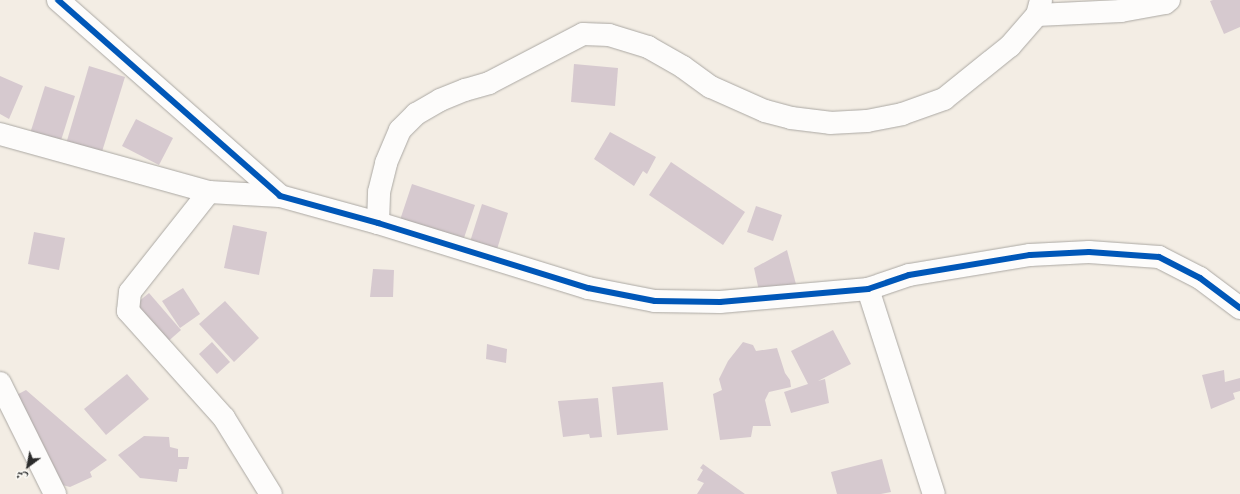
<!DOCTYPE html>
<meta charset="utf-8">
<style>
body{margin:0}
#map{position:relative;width:1240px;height:494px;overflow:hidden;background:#f3ede4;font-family:"Libre Caslon Text",Amiri,serif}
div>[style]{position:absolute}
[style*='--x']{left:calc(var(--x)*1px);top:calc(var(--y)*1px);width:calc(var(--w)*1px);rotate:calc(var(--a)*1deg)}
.building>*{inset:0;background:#d6c9cf}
.roads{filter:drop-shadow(0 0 1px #aba8a3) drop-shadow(0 0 1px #aba8a3)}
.street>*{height:22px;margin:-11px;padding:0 11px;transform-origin:11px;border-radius:11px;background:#fdfcfb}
.cycleway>*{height:6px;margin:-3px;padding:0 3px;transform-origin:3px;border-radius:3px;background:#0057b8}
span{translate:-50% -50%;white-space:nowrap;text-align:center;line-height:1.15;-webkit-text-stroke:3px #fdfcf7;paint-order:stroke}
.north{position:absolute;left:8px;top:446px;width:40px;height:40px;-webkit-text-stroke:3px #fdfcf7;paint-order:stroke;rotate:212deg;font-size:11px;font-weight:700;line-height:16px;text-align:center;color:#2b2b2b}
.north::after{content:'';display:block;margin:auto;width:14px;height:18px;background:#2b2b2b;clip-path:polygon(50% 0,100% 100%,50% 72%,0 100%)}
</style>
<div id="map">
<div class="building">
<div style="clip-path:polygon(1213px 0,1240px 0,1240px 27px,1224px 34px,1210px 1px)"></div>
<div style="clip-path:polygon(574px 64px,618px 68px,615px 106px,571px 102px)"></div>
<div style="clip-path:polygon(89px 66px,125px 77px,101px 155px,66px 144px)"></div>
<div style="clip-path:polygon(0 76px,23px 86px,9px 119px,0 114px)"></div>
<div style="clip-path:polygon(45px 86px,75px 96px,58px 150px,28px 140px)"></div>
<div style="clip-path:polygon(136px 119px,173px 138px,159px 165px,122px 146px)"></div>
<div style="clip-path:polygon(610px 132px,656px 157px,647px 174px,643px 171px,634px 186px,594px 159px)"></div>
<div style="clip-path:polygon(671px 162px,745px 212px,723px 245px,649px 195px)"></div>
<div style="clip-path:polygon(412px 184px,475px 205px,463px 241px,400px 220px)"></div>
<div style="clip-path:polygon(482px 204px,508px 213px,495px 256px,468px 248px)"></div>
<div style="clip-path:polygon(756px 206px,782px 215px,773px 241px,747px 232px)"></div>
<div style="clip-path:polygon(233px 225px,267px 232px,259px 275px,224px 268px)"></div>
<div style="clip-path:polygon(34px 232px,65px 238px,59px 270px,28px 264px)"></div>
<div style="clip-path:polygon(787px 250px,797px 288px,761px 300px,754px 268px)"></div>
<div style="clip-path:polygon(373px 269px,394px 270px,393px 297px,370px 297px)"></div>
<div style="clip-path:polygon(183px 288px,200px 314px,180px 328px,162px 301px)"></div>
<div style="clip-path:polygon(149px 293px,181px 330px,165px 344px,132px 307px)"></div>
<div style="clip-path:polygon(225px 301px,259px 338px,234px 362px,199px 324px)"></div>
<div style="clip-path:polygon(833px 330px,851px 364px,818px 381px,825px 379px,829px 403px,791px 413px,784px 392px,808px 384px,791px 351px)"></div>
<div style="clip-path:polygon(212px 342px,230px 362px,217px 374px,199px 354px)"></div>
<div style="clip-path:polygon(743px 342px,753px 345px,756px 351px,777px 348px,785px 373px,790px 380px,791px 387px,769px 392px,765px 400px,771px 426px,753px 426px,751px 437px,720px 440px,713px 394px,722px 390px,719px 379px,728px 361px)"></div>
<div style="clip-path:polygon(487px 344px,507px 349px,506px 363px,486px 359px)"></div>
<div style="clip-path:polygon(1224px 370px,1225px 382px,1240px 378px,1240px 391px,1233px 393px,1235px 399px,1211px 409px,1202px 375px)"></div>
<div style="clip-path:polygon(127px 374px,149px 399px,106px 435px,84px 409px)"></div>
<div style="clip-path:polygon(663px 382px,668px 430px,617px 435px,612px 387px)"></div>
<div style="clip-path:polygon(26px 390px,107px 460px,90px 472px,92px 477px,70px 487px,51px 482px,5px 401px)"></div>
<div style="clip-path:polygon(598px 398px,602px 437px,590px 438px,589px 434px,563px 437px,558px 401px)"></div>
<div style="clip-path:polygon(144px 436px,169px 437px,170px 447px,178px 449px,178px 457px,189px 457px,187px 469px,179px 469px,177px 482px,140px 478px,118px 455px)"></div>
<div style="clip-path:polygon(882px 459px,891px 492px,881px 494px,837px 494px,831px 472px)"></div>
<div style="clip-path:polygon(703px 464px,745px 494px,697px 494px,704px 483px,697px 480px,703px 470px,700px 468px)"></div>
</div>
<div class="roads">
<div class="street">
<div style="--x:58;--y:0;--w:296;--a:41.4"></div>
<div style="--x:280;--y:196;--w:102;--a:15.4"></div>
<div style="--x:378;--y:223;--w:220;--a:17.2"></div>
<div style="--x:588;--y:288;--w:68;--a:11"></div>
<div style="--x:655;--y:301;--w:65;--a:0.9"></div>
<div style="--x:720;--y:302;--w:149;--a:-5"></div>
<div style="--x:868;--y:289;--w:43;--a:-18.9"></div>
<div style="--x:909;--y:275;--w:123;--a:-9.4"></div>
<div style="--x:1030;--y:255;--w:59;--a:-2.9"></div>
<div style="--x:1089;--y:252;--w:70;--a:4.1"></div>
<div style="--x:1159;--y:257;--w:46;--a:27.1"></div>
<div style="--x:1200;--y:278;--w:50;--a:36.9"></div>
<div style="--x:1037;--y:15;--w:84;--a:-2.7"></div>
<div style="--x:1121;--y:11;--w:45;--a:-10.3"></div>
<div style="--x:1165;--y:3;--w:5;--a:-37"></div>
<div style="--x:0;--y:134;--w:217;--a:15.5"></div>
<div style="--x:209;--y:192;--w:71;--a:3.2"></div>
<div style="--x:209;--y:192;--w:127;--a:128.3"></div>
<div style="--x:130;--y:292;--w:19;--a:96"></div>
<div style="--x:128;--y:311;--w:144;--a:48.1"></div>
<div style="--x:224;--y:418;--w:89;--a:58.3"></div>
<div style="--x:378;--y:223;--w:31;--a:-88"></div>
<div style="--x:379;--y:192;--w:30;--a:-76"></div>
<div style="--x:386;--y:163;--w:36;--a:-67"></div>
<div style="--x:400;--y:130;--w:23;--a:-45"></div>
<div style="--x:416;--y:114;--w:28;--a:-30"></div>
<div style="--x:440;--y:100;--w:27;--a:-22"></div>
<div style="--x:465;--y:90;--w:25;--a:-16"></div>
<div style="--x:489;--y:83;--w:106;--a:-27.5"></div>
<div style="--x:583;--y:34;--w:26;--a:2"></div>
<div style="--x:609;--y:35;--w:41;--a:17.1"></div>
<div style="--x:648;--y:47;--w:40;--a:29.7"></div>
<div style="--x:683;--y:67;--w:34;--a:36"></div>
<div style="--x:711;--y:87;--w:59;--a:24"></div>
<div style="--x:765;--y:111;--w:27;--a:15"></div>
<div style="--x:791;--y:118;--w:39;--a:7"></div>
<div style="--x:830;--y:123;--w:37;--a:-3"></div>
<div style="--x:867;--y:121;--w:36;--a:-11"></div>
<div style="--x:902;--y:114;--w:45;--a:-19.7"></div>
<div style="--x:944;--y:99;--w:85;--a:-38.8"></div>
<div style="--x:1010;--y:46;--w:41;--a:-48.9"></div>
<div style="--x:1037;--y:15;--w:16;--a:-75"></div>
<div style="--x:868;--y:289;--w:215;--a:72.2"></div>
<div style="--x:0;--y:383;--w:124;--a:63.6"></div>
</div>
</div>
<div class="cycleway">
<div style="--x:58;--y:0;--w:296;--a:41.4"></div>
<div style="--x:280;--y:196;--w:102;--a:15.4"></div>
<div style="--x:378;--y:223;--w:220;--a:17.2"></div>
<div style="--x:588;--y:288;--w:68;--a:11"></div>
<div style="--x:655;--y:301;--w:65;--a:0.9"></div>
<div style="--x:720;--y:302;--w:149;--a:-5"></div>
<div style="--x:868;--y:289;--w:43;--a:-18.9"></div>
<div style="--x:909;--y:275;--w:123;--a:-9.4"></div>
<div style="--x:1030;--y:255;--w:59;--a:-2.9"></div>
<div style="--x:1089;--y:252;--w:70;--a:4.1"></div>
<div style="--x:1159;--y:257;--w:46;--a:27.1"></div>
<div style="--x:1200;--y:278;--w:50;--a:36.9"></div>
</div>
<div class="north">ش</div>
</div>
